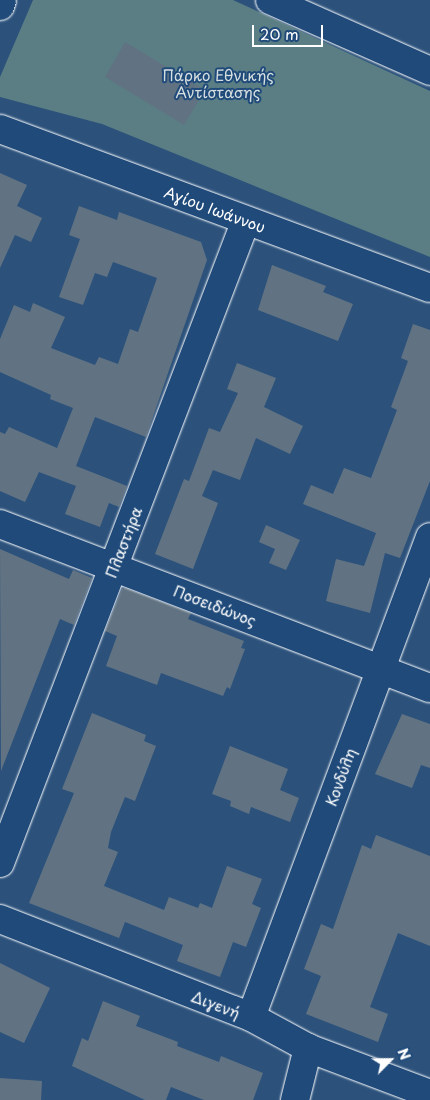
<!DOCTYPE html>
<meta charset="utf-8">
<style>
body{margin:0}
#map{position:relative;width:430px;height:1100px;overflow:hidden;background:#2c527c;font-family:"Playpen Sans",sans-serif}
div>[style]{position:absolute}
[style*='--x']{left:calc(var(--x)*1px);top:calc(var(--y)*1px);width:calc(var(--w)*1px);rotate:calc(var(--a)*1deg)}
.green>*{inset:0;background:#5a7e83}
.building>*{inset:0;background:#617382}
.roads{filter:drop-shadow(0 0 1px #fff) drop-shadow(0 0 1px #fff)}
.minor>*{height:28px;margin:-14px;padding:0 14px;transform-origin:14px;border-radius:14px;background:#1f4a7a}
span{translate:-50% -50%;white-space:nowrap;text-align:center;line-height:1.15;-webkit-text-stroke:4px #1f4a7a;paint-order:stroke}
.park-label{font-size:15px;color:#d6dfe0}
.street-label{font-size:15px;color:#fff}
.north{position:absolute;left:365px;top:1035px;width:50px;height:50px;-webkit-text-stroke:4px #1f4a7a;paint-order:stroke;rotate:67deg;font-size:14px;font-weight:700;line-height:20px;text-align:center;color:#fff}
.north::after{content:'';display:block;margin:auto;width:18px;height:22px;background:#fff;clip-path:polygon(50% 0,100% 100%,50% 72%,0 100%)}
.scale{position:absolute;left:252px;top:25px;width:71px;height:22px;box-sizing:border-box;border:2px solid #fff;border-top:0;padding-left:6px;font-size:15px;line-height:18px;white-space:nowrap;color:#fff;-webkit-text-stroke:4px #1f4a7a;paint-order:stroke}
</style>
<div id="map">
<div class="green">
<div style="clip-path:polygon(33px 0,233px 0,430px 91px,430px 257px,102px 124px,0 97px,0 77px)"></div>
</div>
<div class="building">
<div style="clip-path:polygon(125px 42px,205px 90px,184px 125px,105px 77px)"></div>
<div style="clip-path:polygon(0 173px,27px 185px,17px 206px,42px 218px,31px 242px,15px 235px,0 268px)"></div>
<div style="clip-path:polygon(79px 206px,117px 220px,119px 212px,201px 242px,207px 260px,146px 437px,95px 417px,76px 466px,127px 486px,119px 507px,109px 503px,100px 527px,65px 514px,76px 486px,39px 472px,25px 502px,0 491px,0 432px,5px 434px,9px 427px,57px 448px,73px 408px,50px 399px,51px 395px,0 372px,0 339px,14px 305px,30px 312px,33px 303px,65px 317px,51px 348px,95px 365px,99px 357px,118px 364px,130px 329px,138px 332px,157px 278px,113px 262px,107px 277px,95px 273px,83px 305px,59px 297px,80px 239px,69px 235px)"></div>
<div style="clip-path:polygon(272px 265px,326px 286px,323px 292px,353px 304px,338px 341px,258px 310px)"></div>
<div style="clip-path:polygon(413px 324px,430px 330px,430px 481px,400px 558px,385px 553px,370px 613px,326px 601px,336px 559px,364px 566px,376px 533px,303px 504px,311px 485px,333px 494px,344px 468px,371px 478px,397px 410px,391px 407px,408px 361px,401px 358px)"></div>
<div style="clip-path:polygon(237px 363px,276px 378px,264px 407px,303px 426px,290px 454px,256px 438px,240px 480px,213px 470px,202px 496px,218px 503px,193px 569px,155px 554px,184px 479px,189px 481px,209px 428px,220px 432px,238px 393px,227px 389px)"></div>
<div style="clip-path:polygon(266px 525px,300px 540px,286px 570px,269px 563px,275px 549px,259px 542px)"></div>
<div style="clip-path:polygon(0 549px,69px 579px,73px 570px,92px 578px,74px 625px,60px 619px,1px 771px)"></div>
<div style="clip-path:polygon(125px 588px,191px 613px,188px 619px,244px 641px,241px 648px,245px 649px,230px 689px,227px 687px,223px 696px,161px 673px,157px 685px,106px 666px,117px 636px,105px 631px,122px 589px)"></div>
<div style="clip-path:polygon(92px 713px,146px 735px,144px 741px,156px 746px,135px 801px,125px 797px,111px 832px,108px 848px,118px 852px,104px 886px,164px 910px,169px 897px,198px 908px,200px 903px,212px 908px,227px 866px,262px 879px,252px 904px,261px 908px,246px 947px,233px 942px,220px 977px,177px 961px,183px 945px,125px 922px,119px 938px,29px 903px,74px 793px,62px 789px)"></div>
<div style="clip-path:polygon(402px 714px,430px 724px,430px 768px,421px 765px,412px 788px,375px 774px)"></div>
<div style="clip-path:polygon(230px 746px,288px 769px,280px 790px,299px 798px,290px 822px,251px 807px,249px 814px,230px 806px,231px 801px,212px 794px)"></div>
<div style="clip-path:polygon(376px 835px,430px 856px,430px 946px,398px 933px,370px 1007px,388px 1014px,378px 1042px,306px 1014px,321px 976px,304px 969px,321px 924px,333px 929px,362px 845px,371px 849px)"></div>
<div style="clip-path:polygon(0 963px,50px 988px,24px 1043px,0 1032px)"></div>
<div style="clip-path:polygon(103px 1001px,140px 1016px,136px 1026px,178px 1042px,177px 1046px,219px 1062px,221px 1056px,263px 1073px,253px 1100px,204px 1100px,171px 1087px,166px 1100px,145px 1100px,72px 1066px,82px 1038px,88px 1041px)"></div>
<div style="clip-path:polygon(0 1078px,42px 1081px,41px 1100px,0 1100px)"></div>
</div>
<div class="roads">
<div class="minor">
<div style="--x:270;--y:0;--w:175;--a:23.9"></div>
<div style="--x:0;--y:6;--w:6;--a:-72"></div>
<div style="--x:0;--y:129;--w:458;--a:20.3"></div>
<div style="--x:0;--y:524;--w:460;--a:20.9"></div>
<div style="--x:0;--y:863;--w:688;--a:-69.06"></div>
<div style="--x:0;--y:919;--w:269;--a:21.3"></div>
<div style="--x:251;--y:1017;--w:65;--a:28.5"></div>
<div style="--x:308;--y:1048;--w:130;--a:20.7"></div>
<div style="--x:251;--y:1017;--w:512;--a:-69.55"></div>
<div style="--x:295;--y:1100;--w:54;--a:-76"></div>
</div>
</div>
<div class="park-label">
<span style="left:218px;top:83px">Πάρκο Εθνικής<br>Αντίστασης</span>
</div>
<div class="street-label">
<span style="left:215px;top:209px;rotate:20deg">Αγίου Ιωάννου</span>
<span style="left:123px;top:542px;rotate:-69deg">Πλαστήρα</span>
<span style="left:215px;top:605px;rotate:21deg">Ποσειδώνος</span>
<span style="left:340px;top:777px;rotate:-70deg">Κονδύλη</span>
<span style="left:216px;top:1004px;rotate:21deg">Διγενή</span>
</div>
<div class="north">N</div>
<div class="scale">20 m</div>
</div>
